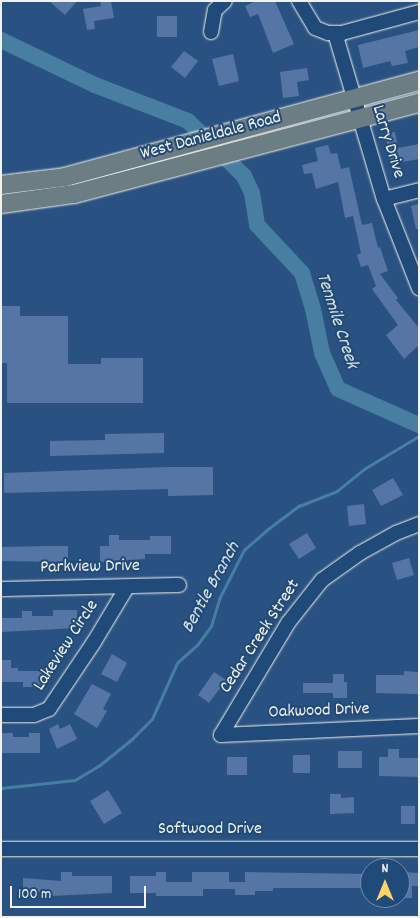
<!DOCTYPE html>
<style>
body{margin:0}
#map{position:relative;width:420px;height:918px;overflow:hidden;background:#295282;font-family:Dekko,sans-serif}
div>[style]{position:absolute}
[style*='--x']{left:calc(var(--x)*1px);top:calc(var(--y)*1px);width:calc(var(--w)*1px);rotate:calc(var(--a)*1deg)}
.stream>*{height:2.5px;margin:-1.25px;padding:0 1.25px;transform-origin:1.25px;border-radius:1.25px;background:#477ea2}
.river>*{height:16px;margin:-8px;padding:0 8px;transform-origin:8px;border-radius:8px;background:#477ea2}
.building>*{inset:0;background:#5576a4}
.roads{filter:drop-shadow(0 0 1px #f4f1e8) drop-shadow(0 0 1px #f4f1e8)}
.minor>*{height:14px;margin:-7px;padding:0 7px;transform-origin:7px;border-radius:7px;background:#1f4a7a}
.major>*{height:18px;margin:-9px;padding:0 9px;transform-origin:9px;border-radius:9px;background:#6c7e84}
span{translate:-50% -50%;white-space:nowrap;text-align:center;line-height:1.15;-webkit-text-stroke:4px #1f4a7a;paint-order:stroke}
.street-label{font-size:18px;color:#f4f1e8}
.water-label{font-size:19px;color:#dae0de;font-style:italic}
.frame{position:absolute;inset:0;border:2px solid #f4f1e8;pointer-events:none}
.north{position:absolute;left:360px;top:858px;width:50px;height:50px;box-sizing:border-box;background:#1f4a7a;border:1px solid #748da6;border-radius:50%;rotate:0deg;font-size:14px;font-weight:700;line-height:20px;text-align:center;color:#f4f1e8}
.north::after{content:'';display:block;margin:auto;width:18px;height:22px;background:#ffd166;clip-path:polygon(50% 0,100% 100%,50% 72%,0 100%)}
.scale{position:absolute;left:10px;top:886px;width:136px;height:22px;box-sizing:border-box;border:2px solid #f4f1e8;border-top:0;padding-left:6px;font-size:15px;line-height:18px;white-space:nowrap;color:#f4f1e8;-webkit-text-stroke:4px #1f4a7a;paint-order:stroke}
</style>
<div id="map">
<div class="stream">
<div style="--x:1;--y:788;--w:74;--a:-6.2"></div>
<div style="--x:75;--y:780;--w:29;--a:-31"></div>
<div style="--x:100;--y:765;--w:41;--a:-39.1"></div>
<div style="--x:132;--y:739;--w:28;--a:-45"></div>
<div style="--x:152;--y:719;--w:61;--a:-65.9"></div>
<div style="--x:177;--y:663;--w:28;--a:-42"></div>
<div style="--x:198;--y:644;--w:22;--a:-54"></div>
<div style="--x:211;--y:626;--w:28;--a:-73"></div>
<div style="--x:219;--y:599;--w:55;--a:-63"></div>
<div style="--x:244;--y:550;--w:32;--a:-41"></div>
<div style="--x:268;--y:529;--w:39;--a:-37"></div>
<div style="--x:299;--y:506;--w:41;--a:-21.5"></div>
<div style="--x:337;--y:491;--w:35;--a:-39"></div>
<div style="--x:364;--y:469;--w:64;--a:-31"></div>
</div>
<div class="river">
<div style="--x:1;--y:40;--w:104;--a:25.6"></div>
<div style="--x:95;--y:85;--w:100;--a:21.2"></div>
<div style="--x:188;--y:121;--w:78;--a:44.5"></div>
<div style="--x:244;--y:176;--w:19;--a:65"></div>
<div style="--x:252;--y:193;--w:32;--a:81"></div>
<div style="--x:257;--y:225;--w:66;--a:46.8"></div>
<div style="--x:302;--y:273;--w:38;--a:73"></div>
<div style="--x:313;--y:309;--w:45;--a:78.4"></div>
<div style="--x:322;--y:353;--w:39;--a:66"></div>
<div style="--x:338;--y:389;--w:89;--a:24"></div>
</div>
<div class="building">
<div style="clip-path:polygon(49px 1px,77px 1px,65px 15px)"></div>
<div style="clip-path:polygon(100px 1px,111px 1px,114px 18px,94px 21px,95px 29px,87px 30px,83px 9px,101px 6px)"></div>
<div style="clip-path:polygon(256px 1px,275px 1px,294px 44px,273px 53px,258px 14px,250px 17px,245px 6px)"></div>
<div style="clip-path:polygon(157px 16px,177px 16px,177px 37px,157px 37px)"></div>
<div style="clip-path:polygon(419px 30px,419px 47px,405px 51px,408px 63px,392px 66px,390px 61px,363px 68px,358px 45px)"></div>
<div style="clip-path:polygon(184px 51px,198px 61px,185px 78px,171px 67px)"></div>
<div style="clip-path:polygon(233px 54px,239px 81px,219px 86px,212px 59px)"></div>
<div style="clip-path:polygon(307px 68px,309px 80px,297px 82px,299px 96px,283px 98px,280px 72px)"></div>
<div style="clip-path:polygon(395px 132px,398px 148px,419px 144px,419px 159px,391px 164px,385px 133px)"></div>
<div style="clip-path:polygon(328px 145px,331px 154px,337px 153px,341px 169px,349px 167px,362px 225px,372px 223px,378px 248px,380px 247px,388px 271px,380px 274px,398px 298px,396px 300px,419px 328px,419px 345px,404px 359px,386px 335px,398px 325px,372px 289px,376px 286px,368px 265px,361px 267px,357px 255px,361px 253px,353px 216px,345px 218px,338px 182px,316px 189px,312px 173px,304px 174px,302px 165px,318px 161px,315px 148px)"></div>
<div style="clip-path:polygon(419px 204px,419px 229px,416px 229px,411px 206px)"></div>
<div style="clip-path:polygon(1px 306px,20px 306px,20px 316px,68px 316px,68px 364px,101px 364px,101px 358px,143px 358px,143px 403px,7px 403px,7px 363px,1px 363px)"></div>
<div style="clip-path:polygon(164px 433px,164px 453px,50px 456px,50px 441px,105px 440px,105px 434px)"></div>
<div style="clip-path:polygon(168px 467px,213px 467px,213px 495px,168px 496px,168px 489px,4px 493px,4px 473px)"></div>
<div style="clip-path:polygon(393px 478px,403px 495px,381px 506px,372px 490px)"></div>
<div style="clip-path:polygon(364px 504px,366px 524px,349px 526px,347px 506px)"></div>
<div style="clip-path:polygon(307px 533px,316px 548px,299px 559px,289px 544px)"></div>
<div style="clip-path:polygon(109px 535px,119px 535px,119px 540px,150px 540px,150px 536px,171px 536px,171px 554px,145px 554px,145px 559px,100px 562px,100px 546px,109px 546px)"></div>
<div style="clip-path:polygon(46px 546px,68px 546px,68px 562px,1px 561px,1px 547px)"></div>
<div style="clip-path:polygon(409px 558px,414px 575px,397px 580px,392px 563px)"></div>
<div style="clip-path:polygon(53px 610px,77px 610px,77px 628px,1px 632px,1px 618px,22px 618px,22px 611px,32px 611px,32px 616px,53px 616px)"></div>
<div style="clip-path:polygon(112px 654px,127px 663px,117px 682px,101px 674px)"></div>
<div style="clip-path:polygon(1px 660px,11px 660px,11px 668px,18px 668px,18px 671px,45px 671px,45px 687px,23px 687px,23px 682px,1px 682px)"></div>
<div style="clip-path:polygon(404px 671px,419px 672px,419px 694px,376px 693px,376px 675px,404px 675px)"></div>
<div style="clip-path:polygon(214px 672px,226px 680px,209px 703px,198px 695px)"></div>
<div style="clip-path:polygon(333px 674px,344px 674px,344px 682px,347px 682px,347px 698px,333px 698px,333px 693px,303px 693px,303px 683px,333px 683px)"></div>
<div style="clip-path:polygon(92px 684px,111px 694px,103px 709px,107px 711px,97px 728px,74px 714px)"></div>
<div style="clip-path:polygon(58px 724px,60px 729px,70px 724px,77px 739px,57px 749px,49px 729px)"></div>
<div style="clip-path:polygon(2px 733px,13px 733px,13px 737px,29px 737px,29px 733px,40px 733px,40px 753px,1px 753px)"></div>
<div style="clip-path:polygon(388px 749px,399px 749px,399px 758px,419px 758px,419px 777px,379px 776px,379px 757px,388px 757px)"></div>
<div style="clip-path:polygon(338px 751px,362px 751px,362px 768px,338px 768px)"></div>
<div style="clip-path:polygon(293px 755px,310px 755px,310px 773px,293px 773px)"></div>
<div style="clip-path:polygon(227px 757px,247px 757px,247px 775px,227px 775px)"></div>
<div style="clip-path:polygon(108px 790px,122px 813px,104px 824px,90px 801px)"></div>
<div style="clip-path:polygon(330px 794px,341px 794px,341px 798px,354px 797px,354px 813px,330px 814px)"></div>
<div style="clip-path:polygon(401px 806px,415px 806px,415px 824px,401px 824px)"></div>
<div style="clip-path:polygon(61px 872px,72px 872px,72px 876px,112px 876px,112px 893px,51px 896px,51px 892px,23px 892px,23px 878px,61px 881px)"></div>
<div style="clip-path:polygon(156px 872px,166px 872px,166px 882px,192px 882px,192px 872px,229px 872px,229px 882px,245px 882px,245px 872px,370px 874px,370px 888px,273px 888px,273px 891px,255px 891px,255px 895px,235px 895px,235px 889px,203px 889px,203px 896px,156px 896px,156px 893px,130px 893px,130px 876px,156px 876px)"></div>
<div style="clip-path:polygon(402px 872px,419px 873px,419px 886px,412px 886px,412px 898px,400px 898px)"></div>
</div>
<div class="roads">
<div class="minor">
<div style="--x:299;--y:1;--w:31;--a:59"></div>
<div style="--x:315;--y:28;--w:14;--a:21"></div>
<div style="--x:328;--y:33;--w:14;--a:0"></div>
<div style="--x:342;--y:33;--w:80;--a:-15.3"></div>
<div style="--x:211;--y:32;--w:22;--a:-80"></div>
<div style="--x:215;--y:10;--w:13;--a:-42"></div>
<div style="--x:335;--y:33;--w:173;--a:73.6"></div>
<div style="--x:384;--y:199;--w:96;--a:68.5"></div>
<div style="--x:384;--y:199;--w:36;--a:-14"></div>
<div style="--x:1;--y:589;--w:178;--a:-1.3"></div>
<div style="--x:1;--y:715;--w:33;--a:0"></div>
<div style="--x:34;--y:715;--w:16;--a:-22"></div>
<div style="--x:49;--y:709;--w:81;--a:-56.1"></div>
<div style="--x:94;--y:642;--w:64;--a:-59"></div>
<div style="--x:221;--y:735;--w:131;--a:-59.1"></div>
<div style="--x:288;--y:623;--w:55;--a:-51.7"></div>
<div style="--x:322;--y:580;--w:47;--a:-35.4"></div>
<div style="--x:360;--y:553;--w:41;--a:-29.1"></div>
<div style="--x:396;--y:533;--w:25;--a:-21"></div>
<div style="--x:221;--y:735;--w:198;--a:-2.6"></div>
<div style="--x:1;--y:849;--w:418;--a:0"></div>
</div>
<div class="major">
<div style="--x:1;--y:185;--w:64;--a:-7.1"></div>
<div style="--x:65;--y:177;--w:367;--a:-15.2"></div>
<div style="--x:1;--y:204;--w:74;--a:-7.8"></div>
<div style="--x:74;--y:194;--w:357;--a:-14.8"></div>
</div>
</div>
<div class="street-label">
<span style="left:211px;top:137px;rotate:-15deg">West Danieldale Road</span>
<span style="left:387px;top:142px;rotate:73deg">Larry Drive</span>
<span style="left:90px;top:568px;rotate:-1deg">Parkview Drive</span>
<span style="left:261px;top:637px;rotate:-57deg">Cedar Creek Street</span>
<span style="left:67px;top:646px;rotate:-57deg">Lakeview Circle</span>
<span style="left:319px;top:712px;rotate:-2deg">Oakwood Drive</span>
<span style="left:210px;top:830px">Softwood Drive</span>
</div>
<div class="water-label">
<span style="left:336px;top:321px;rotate:72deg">Tenmile Creek</span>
<span style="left:212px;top:588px;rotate:-61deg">Bentle Branch</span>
</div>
<div class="frame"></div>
<div class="north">N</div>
<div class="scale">100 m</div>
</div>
